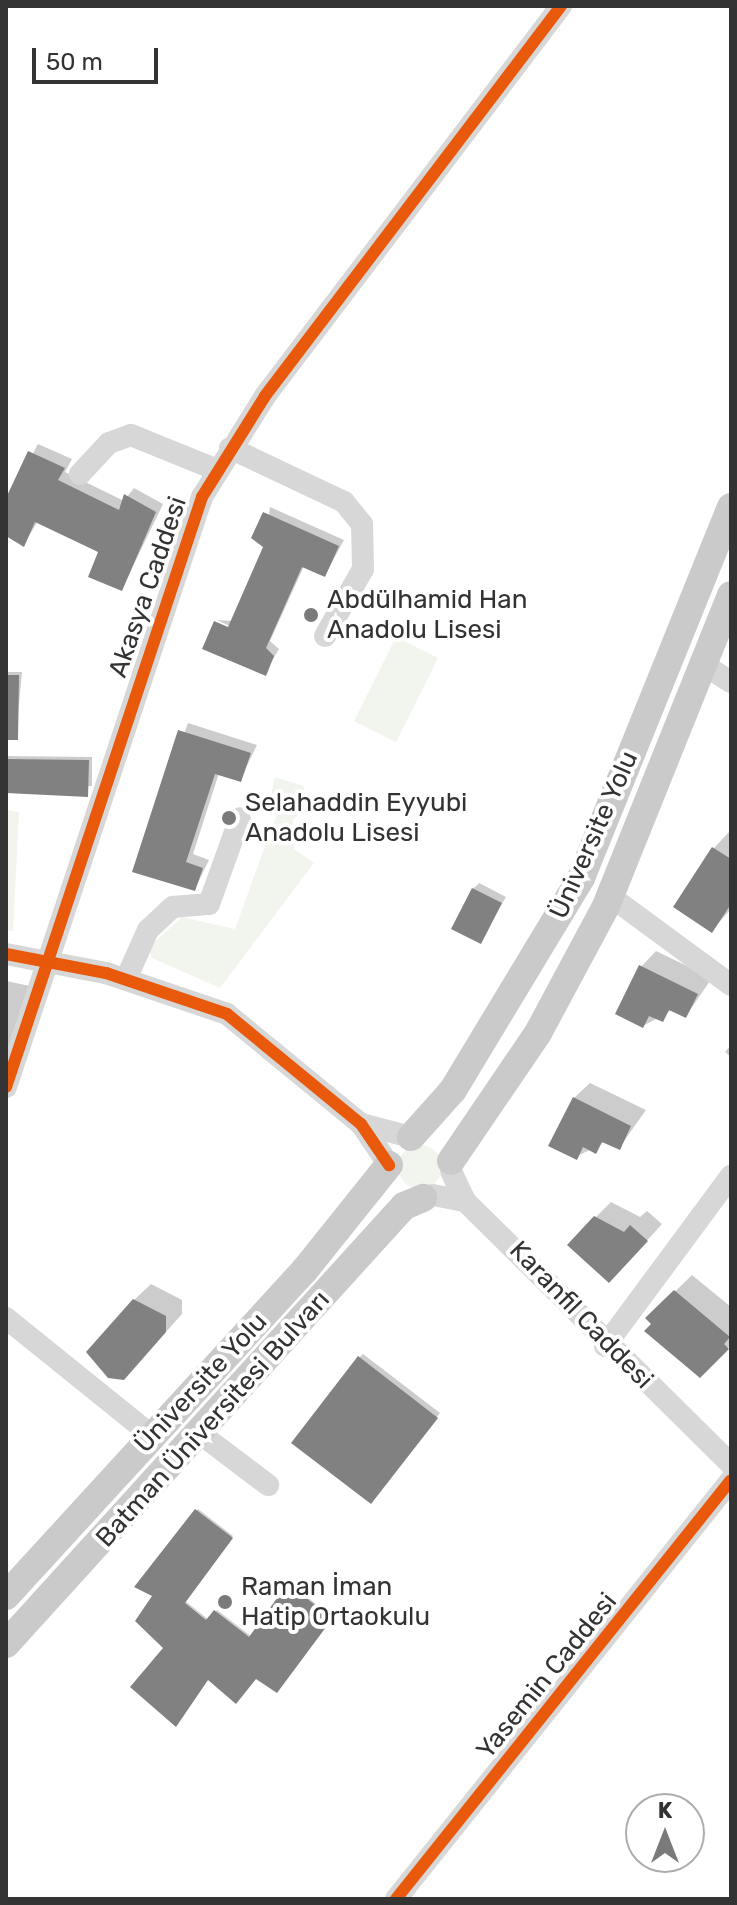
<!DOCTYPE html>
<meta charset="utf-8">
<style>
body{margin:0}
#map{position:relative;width:737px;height:1905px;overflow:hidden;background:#fff;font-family:Rubik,sans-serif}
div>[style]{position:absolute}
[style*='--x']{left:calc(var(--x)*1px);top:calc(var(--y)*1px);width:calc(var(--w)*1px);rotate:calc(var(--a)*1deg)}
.green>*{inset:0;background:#f1f5ed}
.round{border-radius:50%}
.shadow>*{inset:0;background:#0003}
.building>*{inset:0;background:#818181}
.minor>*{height:22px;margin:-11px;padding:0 11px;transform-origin:11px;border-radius:11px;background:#d7d7d7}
.major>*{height:28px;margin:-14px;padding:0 14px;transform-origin:14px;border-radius:14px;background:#cacaca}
.cycleway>*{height:12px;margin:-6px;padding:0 6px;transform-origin:6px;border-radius:6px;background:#e8590c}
.dots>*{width:22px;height:22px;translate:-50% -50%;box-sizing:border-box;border:4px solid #fff;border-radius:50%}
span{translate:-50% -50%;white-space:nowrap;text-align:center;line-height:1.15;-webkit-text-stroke:8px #fff;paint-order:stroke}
.street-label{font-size:26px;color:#333}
.poi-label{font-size:26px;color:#333}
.left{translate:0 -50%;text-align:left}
.frame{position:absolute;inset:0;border:8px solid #333;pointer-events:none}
.north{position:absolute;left:625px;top:1793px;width:80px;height:80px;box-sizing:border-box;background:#fff;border:2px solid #adadad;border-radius:50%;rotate:0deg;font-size:22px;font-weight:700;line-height:32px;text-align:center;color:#333}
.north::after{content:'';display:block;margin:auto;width:28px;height:36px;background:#7a7a7a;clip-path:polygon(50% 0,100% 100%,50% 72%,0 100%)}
.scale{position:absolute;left:32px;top:48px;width:126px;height:36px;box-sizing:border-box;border:4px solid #333;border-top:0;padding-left:10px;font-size:24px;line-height:28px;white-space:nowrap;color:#333;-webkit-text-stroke:6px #fff;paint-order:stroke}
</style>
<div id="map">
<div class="green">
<div style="clip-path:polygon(396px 637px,438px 658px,396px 742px,354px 721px)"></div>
<div style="clip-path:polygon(275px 777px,304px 786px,304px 808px,293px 820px,294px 849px,314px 863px,220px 988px,152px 958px,149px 947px,182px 917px,235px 929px,282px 799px,271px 795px)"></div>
<div style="clip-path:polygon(6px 810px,19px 812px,13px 931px,6px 930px)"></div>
<div class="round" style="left:398px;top:1145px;width:44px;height:44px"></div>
</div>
<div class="shadow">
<div style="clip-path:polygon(38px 444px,72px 459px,65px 472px,124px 501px,134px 488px,163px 504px,122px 589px,100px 551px,38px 521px,24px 544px,6px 533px,6px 503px)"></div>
<div style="clip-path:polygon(270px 507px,344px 540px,325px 575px,304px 566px,270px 641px,279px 649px,265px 673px,238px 630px,217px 620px,233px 621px,265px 546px)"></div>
<div style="clip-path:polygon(6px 672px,22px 672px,18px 715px,6px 715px)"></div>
<div style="clip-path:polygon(188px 723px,257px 745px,240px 780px,219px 773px,193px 854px,209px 860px,195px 889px,134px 871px)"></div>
<div style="clip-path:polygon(6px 756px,92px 757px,92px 786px,6px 791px)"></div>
<div style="clip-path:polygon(729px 832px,731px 909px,712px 930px,714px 848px)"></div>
<div style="clip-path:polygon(479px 883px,506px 897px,480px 942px,473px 889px)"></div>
<div style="clip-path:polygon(656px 951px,712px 978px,686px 1016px,672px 1010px,643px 1026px,641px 967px)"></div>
<div style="clip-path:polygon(6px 981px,30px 986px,16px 1039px,6px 1049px)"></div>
<div style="clip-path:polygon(731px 1045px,731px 1057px,725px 1052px)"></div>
<div style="clip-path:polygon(590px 1083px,646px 1110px,619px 1148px,606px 1141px,576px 1157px,574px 1098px)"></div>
<div style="clip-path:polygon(611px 1202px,640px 1217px,647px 1211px,662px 1224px,625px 1265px,595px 1218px)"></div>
<div style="clip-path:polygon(692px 1275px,731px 1307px,731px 1345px,699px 1376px,646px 1331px,654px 1324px,648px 1318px)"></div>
<div style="clip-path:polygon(151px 1284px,182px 1300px,182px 1314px,140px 1361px,134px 1300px)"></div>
<div style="clip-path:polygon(363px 1354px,440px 1413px,374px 1498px,359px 1358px)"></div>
<div style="clip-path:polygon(198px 1509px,233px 1536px,185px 1601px,209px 1620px,217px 1610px,252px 1637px,290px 1583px,332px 1617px,276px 1690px,256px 1676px,208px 1678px,166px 1648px,155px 1596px,137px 1587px)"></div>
</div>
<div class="building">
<div style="clip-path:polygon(28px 451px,65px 468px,58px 480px,119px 510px,124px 494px,156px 512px,122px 591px,88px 577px,98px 552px,35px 522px,24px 547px,6px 536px,6px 498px)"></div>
<div style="clip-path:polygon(263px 512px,339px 546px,325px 577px,302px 567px,266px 648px,274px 656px,266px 676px,202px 649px,214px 621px,228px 627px,263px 547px,251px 538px)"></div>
<div style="clip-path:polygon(6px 675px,19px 675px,18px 740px,6px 740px)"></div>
<div style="clip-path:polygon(178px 730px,251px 753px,241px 782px,215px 774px,186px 862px,203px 868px,195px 891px,132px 872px)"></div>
<div style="clip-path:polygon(6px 759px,89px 760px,88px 797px,6px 793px)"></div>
<div style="clip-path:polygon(712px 847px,731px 859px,731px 904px,712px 933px,673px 907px)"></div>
<div style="clip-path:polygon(472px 888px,502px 903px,481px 944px,451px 929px)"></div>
<div style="clip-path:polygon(639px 965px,698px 994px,686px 1018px,669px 1010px,663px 1022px,649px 1016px,643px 1028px,615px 1014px)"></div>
<div style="clip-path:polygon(573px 1097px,631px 1126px,620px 1150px,602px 1142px,596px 1154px,583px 1147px,577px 1160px,548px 1146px)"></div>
<div style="clip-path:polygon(594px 1216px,624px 1232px,630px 1225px,648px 1241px,609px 1283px,567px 1245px)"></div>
<div style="clip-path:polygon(674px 1290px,730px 1337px,724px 1344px,729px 1349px,700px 1378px,644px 1331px,651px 1324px,645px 1318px)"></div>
<div style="clip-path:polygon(133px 1299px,166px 1316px,166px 1332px,124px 1380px,108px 1378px,86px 1352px)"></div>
<div style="clip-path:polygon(358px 1356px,438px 1418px,371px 1504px,291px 1443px)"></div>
<div style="clip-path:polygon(195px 1509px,233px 1538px,185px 1603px,206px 1620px,214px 1610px,249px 1637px,288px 1583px,332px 1619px,277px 1693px,256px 1679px,236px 1704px,208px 1680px,176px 1727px,130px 1687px,163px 1648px,135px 1621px,152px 1596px,134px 1587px)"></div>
</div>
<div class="minor">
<div style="--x:230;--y:448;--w:126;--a:25.3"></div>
<div style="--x:344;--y:502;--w:28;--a:51"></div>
<div style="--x:362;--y:524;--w:45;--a:88.7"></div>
<div style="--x:363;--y:569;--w:77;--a:119.6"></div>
<div style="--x:80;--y:474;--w:42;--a:-46.9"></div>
<div style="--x:109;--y:443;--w:23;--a:-20"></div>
<div style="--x:131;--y:435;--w:93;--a:22.1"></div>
<div style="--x:703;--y:664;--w:33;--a:33"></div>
<div style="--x:610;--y:896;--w:150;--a:36.3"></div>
<div style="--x:6;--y:954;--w:102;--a:10.8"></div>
<div style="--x:106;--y:973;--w:128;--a:18.7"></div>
<div style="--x:227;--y:1014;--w:173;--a:39.4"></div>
<div style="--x:361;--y:1124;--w:50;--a:55.7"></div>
<div style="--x:126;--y:979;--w:54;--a:-65.8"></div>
<div style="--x:148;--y:930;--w:34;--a:-43"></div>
<div style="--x:173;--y:907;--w:36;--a:-5"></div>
<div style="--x:209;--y:904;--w:91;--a:-70.2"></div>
<div style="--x:6;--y:1087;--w:622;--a:-71.62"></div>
<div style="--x:202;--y:497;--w:119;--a:-58"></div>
<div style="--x:265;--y:396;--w:490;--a:-52.8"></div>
<div style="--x:361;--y:1124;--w:52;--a:14.6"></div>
<div style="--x:433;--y:1195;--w:33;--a:11"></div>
<div style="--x:465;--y:1201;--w:33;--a:-115"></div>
<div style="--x:465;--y:1201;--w:374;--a:44.7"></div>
<div style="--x:6;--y:1318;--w:188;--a:38.9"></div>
<div style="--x:605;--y:1346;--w:212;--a:-53.5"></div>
<div style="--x:202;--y:1435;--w:83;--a:37.1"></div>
<div style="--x:396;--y:1899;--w:536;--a:-51.36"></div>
</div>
<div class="major">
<div style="--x:411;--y:1137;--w:63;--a:-48.2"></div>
<div style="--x:453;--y:1090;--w:248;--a:-58.9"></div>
<div style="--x:581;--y:878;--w:400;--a:-68"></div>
<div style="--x:451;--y:1161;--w:155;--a:-55.8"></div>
<div style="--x:538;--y:1033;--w:144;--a:-61.8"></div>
<div style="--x:606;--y:906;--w:335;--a:-68.1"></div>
<div style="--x:6;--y:1596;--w:441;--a:-47.5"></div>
<div style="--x:304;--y:1271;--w:136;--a:-51.3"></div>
<div style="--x:6;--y:1644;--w:592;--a:-47.74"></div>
<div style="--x:404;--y:1206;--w:21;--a:-23"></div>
</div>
<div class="cycleway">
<div style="--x:6;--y:954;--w:102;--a:10.8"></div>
<div style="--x:106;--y:973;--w:128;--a:18.7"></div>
<div style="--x:227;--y:1014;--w:173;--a:39.4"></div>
<div style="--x:361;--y:1124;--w:50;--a:55.7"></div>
<div style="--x:6;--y:1087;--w:622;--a:-71.62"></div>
<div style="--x:202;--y:497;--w:119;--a:-58"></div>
<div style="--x:265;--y:396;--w:490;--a:-52.8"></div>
<div style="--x:396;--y:1899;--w:536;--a:-51.36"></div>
</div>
<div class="dots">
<div style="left:311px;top:615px;background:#7a7a7a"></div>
<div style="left:229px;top:818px;background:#7a7a7a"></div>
<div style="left:225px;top:1602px;background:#7a7a7a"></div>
</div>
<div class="street-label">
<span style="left:148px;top:587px;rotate:-71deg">Akasya Caddesi</span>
<span style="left:594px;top:835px;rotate:-66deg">Üniversite Yolu</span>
<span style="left:581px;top:1315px;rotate:46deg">Karanfil Caddesi</span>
<span style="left:201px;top:1383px;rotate:-47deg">Üniversite Yolu</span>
<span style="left:213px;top:1419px;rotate:-48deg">Batman Üniversitesi Bulvarı</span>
<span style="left:547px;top:1676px;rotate:-51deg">Yasemin Caddesi</span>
</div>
<div class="poi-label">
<span class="left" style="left:327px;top:615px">Abdülhamid Han<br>Anadolu Lisesi</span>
<span class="left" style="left:245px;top:818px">Selahaddin Eyyubi<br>Anadolu Lisesi</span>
<span class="left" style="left:241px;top:1602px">Raman İman<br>Hatip Ortaokulu</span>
</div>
<div class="frame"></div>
<div class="north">K</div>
<div class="scale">50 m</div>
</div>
